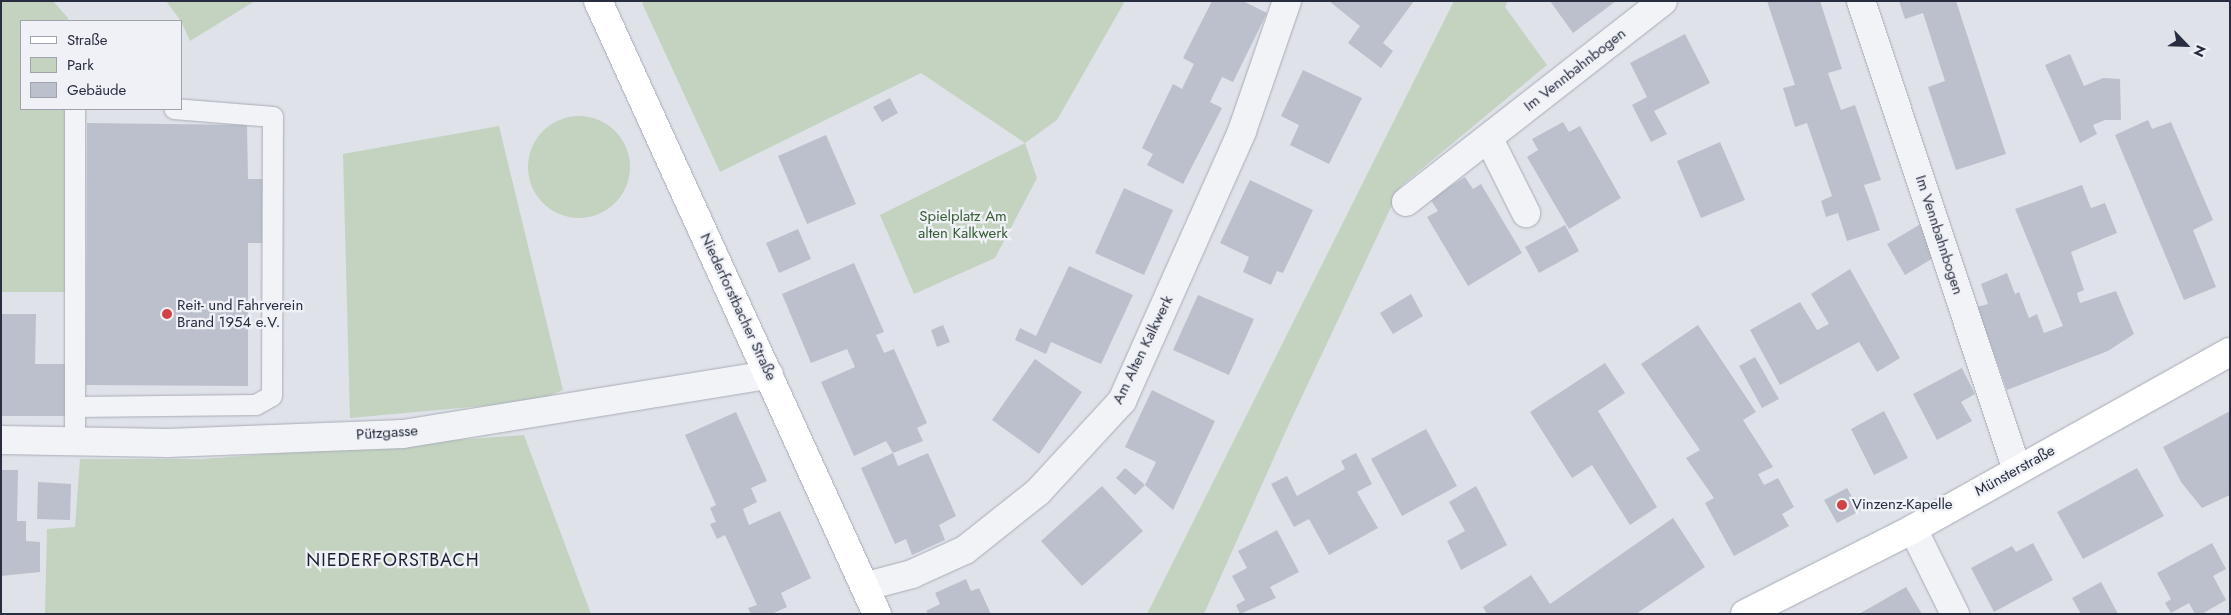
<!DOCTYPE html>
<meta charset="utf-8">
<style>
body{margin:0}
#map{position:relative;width:2231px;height:615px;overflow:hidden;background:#dfe2e9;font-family:Jost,sans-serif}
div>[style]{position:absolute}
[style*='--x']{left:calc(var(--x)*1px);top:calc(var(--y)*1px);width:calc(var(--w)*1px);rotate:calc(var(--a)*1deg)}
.green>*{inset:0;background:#c3d3c0}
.round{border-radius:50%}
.building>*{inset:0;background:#bcc0cc}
.roads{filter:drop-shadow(0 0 1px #a8acb6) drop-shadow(0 0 1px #a8acb6)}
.lane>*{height:20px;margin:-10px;padding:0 10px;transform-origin:10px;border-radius:10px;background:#f2f3f7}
.street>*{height:28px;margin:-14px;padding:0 14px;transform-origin:14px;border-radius:14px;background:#f2f3f7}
.secondary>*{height:28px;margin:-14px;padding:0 14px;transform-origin:14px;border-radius:14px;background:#fff}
.dots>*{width:14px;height:14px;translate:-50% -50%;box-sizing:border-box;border:2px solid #eff1f6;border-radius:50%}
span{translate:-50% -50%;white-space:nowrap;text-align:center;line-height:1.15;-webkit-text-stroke:4.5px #eff1f6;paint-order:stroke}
.street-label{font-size:15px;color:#282e40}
.park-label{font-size:15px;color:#375c35}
.poi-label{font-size:15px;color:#282e40}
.left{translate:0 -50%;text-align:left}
.quarter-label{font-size:18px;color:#1a1f31;letter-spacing:1px}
.frame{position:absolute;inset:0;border:2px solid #282e40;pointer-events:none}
.legend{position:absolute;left:20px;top:20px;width:162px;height:90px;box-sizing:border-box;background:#eff1f6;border:1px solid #9fa3ad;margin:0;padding:6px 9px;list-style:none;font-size:15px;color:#282e40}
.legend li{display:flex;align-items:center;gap:10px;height:25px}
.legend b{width:25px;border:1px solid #9fa3ad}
.north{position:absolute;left:2161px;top:20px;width:50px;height:50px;-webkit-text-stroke:4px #eff1f6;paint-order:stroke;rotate:114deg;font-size:14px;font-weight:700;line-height:20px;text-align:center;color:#282e40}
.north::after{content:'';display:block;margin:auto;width:18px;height:22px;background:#282e40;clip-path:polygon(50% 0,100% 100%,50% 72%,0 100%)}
</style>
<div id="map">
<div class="green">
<div style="clip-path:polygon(1px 1px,53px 1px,68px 18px,68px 21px,21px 21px,21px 109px,69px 109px,70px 292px,1px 292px)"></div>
<div style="clip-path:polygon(166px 1px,255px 1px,190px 41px,181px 21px)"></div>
<div style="clip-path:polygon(646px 1px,1125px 1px,1057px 120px,1025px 143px,1037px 178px,995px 258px,914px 294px,880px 215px,1025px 143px,921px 73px,720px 172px,642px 3px)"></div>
<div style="clip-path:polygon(1454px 1px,1508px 1px,1505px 7px,1547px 65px,1401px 186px,1289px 424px,1204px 614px,1147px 614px)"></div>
<div class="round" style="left:528px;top:116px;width:102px;height:102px"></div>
<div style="clip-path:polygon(499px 126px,563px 390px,536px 401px,350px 418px,343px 154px)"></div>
<div style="clip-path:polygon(524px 435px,591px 614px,45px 614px,47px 529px,75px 527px,80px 459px,203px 459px)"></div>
</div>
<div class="building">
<div style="clip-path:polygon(1212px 1px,1243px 1px,1267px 13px,1233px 82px,1222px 77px,1210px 102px,1222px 108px,1183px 184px,1147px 165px,1153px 154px,1142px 148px,1173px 84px,1182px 89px,1194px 64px,1183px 58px)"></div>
<div style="clip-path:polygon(1329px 1px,1414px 1px,1383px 43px,1393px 51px,1381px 68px,1348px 43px,1360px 26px)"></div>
<div style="clip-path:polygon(1550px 1px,1616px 1px,1573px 33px)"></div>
<div style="clip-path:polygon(1767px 1px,1820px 1px,1842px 69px,1828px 73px,1841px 110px,1855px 105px,1881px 180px,1864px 185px,1880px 230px,1847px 241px,1838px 213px,1826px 217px,1821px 201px,1832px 196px,1807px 123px,1795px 127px,1783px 88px,1795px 85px)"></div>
<div style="clip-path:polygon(1899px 1px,1956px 1px,2006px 154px,1956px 170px,1928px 87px,1945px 81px,1923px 13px,1905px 19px)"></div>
<div style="clip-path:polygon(1685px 34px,1710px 83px,1654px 111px,1667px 134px,1651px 142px,1632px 105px,1647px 97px,1630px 63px)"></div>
<div style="clip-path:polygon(2070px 54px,2084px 86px,2103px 78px,2120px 79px,2121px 120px,2105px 120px,2093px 125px,2097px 134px,2080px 143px,2045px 65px)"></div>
<div style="clip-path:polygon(1303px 70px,1362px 98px,1329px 164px,1290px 145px,1299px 125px,1281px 116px)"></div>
<div style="clip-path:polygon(890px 98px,898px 113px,882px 122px,873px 107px)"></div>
<div style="clip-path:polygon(2148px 120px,2152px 129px,2171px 122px,2213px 220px,2193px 230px,2216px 287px,2184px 300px,2115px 135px)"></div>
<div style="clip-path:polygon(1563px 122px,1569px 132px,1580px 126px,1621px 198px,1569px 229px,1527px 157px,1538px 150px,1532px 139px)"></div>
<div style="clip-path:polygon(87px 123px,247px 125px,248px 179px,264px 179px,264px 243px,248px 243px,248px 386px,86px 385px)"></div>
<div style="clip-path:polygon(826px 135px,856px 204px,807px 224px,778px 156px)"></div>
<div style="clip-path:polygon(1720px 142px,1745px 200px,1701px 218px,1677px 161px)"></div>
<div style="clip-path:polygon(1465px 177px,1473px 189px,1481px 184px,1522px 253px,1468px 286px,1427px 217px,1438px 211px,1430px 199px)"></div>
<div style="clip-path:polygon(1250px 180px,1313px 210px,1283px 273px,1277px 271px,1271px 285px,1243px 272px,1249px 257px,1220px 243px)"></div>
<div style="clip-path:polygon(2082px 185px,2091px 208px,2105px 203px,2117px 233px,2071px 252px,2084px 290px,2077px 293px,2080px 303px,2116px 291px,2134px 334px,2108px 351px,2007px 390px,1977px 307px,1988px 304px,1981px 284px,2007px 273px,2015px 294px,2019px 292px,2029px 318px,2037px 314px,2044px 333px,2063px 326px,2015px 209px)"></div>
<div style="clip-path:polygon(1124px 188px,1173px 210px,1144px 275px,1095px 253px)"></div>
<div style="clip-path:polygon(1924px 222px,1935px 257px,1905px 275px,1887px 244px)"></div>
<div style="clip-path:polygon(1565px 225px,1579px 251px,1539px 273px,1525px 247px)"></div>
<div style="clip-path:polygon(798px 229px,811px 259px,779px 273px,766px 243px)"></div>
<div style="clip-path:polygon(854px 263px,884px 332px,876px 335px,884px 353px,894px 349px,927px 423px,917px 428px,923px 441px,893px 453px,886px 441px,854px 456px,821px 382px,855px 367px,847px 349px,811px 363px,782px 294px)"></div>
<div style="clip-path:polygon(1069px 266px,1133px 295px,1101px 364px,1051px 342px,1046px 354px,1015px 340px,1020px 328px,1036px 336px)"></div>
<div style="clip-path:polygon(1850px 269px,1900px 358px,1877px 372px,1859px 342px,1780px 385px,1750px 330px,1800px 302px,1817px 330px,1829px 324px,1811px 294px)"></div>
<div style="clip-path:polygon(1411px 294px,1423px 316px,1393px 334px,1380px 313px)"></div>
<div style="clip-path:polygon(1198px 295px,1254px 319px,1229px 375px,1173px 350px)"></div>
<div style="clip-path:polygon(1px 314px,36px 314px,35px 364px,66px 364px,66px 416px,1px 416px)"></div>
<div style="clip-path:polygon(943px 325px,950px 342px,937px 347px,931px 330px)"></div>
<div style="clip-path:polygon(1698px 325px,1756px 412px,1743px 420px,1773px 467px,1758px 474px,1764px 485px,1778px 478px,1794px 507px,1782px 514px,1789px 526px,1734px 556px,1705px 503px,1714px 498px,1686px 458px,1700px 450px,1641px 364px)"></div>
<div style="clip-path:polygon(1755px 357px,1779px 399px,1762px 408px,1739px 366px)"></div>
<div style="clip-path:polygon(1035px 359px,1082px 392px,1039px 454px,992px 420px)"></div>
<div style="clip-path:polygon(1605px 363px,1625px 393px,1598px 411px,1657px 507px,1630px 525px,1592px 465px,1572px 478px,1530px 412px)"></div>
<div style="clip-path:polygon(1962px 368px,1975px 394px,1961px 402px,1972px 421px,1937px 440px,1913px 394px)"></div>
<div style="clip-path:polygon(1152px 390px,1215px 421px,1173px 510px,1145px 485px,1156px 462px,1125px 447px)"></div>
<div style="clip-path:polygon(1884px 411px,1908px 458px,1874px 475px,1851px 429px)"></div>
<div style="clip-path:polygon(2230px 411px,2230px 495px,2202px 508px,2181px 482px,2163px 447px)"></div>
<div style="clip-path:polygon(736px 412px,767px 481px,751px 488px,757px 502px,743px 509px,749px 525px,780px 511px,811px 578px,781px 593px,787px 607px,772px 614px,751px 614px,748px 608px,757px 605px,725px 535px,717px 539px,710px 524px,716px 522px,710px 508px,716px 505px,685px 435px)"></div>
<div style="clip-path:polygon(1426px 429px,1457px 486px,1402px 516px,1371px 459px)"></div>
<div style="clip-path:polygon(893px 453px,898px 466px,928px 453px,956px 516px,939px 525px,945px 540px,912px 555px,906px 539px,895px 544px,861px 468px)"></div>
<div style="clip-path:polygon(1356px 453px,1372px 484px,1357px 492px,1378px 528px,1329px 555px,1309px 519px,1294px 527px,1271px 484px,1287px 476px,1297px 496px,1345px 469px,1341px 461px)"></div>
<div style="clip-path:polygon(1125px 468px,1145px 485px,1135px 495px,1116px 478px)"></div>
<div style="clip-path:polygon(2137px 468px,2164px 516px,2083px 559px,2057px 512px)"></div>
<div style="clip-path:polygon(1px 470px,18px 470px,17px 521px,26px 521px,26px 541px,40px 542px,40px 572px,1px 576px)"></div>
<div style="clip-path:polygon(38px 482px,71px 484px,70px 520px,37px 519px)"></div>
<div style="clip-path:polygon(1102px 486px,1143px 531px,1082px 586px,1041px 541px)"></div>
<div style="clip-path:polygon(1476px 486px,1507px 545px,1461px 570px,1447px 541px,1465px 531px,1449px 502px)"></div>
<div style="clip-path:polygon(1847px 488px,1860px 511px,1837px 523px,1824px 500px)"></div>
<div style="clip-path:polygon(1673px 518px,1705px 567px,1636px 614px,1487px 614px,1483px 607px,1531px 575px,1550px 604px)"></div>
<div style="clip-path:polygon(1277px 530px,1299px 572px,1270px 587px,1276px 598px,1240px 614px,1236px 605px,1245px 600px,1232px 576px,1247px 568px,1238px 551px)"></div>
<div style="clip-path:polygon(2033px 543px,2053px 580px,1994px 612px,1971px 568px,2012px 546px,2016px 552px)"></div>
<div style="clip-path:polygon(2212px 543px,2226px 569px,2213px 576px,2226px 600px,2202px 614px,2195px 614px,2189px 603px,2171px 613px,2165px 603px,2171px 599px,2157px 573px)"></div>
<div style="clip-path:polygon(966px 579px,971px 591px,979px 588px,991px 614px,928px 614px,926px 611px,940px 604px,935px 593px)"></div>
<div style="clip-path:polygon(2101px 582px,2118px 614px,2081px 614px,2072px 598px)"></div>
<div style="clip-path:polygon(1906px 587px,1922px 614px,1859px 614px)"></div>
</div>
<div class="roads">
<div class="lane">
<div style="--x:75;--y:407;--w:181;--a:-0.6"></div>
<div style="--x:256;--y:405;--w:18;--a:-29"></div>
<div style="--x:272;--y:396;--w:279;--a:-89.8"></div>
<div style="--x:273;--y:117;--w:99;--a:-175.4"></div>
<div style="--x:75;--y:441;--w:332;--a:-90"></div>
</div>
<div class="street">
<div style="--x:1861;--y:1;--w:493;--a:71.6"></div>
<div style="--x:1489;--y:139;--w:83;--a:63.4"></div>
<div style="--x:1406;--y:202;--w:326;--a:-38"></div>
<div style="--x:1;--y:440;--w:167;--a:1"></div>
<div style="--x:168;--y:443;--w:235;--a:-2.2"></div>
<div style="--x:403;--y:434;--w:371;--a:-9.2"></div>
<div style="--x:1913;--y:529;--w:95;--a:63.7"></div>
<div style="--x:867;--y:586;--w:47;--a:-14.9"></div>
<div style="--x:912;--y:574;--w:58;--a:-24.4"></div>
<div style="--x:965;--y:550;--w:93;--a:-38.5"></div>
<div style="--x:1038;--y:492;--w:124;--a:-47.3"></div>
<div style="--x:1122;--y:401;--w:295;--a:-66"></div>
<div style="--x:1242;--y:131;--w:138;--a:-70.9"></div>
</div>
<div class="secondary">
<div style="--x:598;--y:1;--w:674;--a:65.53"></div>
<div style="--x:1745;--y:614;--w:188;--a:-26.8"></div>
<div style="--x:1913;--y:529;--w:363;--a:-29.2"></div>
</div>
</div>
<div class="dots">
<div style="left:167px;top:314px;background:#d04245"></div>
<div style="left:1842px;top:505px;background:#d04245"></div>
</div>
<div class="street-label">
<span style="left:1575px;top:70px;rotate:-38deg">Im Vennbahnbogen</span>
<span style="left:1939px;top:235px;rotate:72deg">Im Vennbahnbogen</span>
<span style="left:738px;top:307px;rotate:65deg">Niederforstbacher Straße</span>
<span style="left:1143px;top:350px;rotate:-64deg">Am Alten Kalkwerk</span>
<span style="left:387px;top:433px;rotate:-4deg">Pützgasse</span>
<span style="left:2015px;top:471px;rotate:-29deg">Münsterstraße</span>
</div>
<div class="park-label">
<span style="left:963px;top:225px">Spielplatz Am<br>alten Kalkwerk</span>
</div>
<div class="poi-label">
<span class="left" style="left:177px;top:314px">Reit- und Fahrverein<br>Brand 1954 e.V.</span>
<span class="left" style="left:1852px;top:505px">Vinzenz-Kapelle</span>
</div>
<div class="quarter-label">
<span style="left:393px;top:560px">NIEDERFORSTBACH</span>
</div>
<div class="frame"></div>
<ul class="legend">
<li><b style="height:6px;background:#fff"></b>Straße</li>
<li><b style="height:14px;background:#c3d3c0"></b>Park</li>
<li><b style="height:14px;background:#bcc0cc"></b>Gebäude</li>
</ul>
<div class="north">N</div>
</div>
